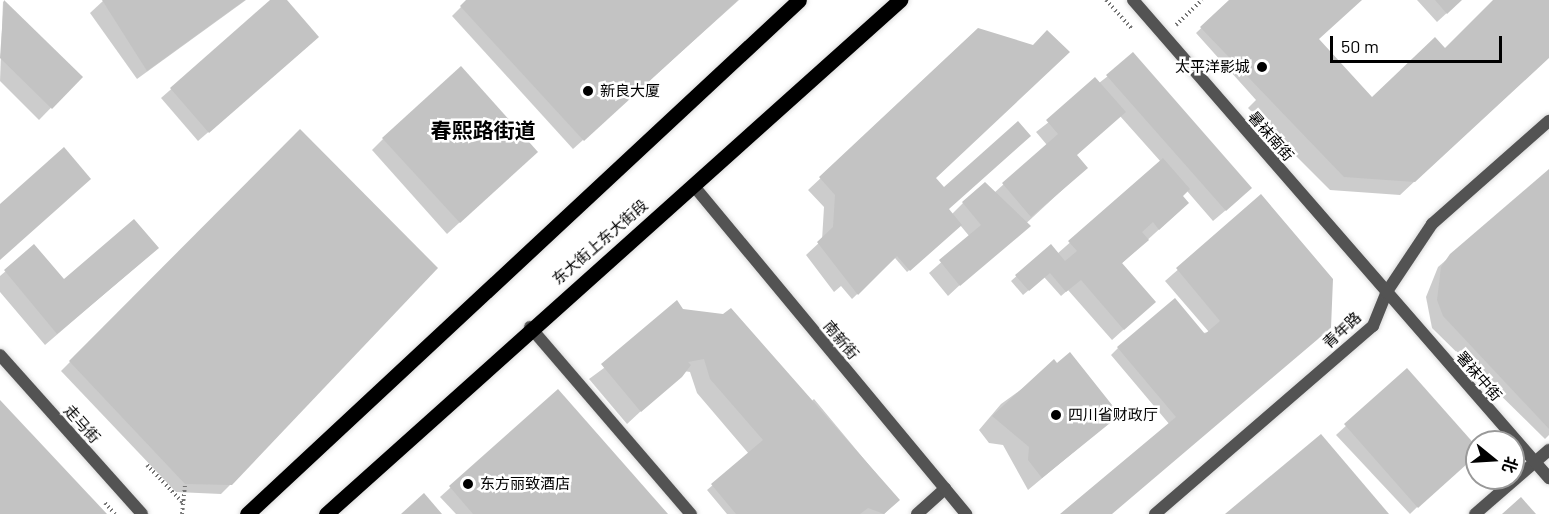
<!DOCTYPE html>
<meta charset="utf-8">
<style>
body{margin:0}
#map{position:relative;width:1549px;height:514px;overflow:hidden;background:#fff;font-family:Barlow,"Noto Sans SC",sans-serif}
div>[style]{position:absolute}
[style*='--x']{left:calc(var(--x)*1px);top:calc(var(--y)*1px);width:calc(var(--w)*1px);rotate:calc(var(--a)*1deg)}
.shadow>*{inset:0;background:#0003}
.building>*{inset:0;background:#c3c3c3}
.path>*{height:4px;margin-top:-2px;transform-origin:0;background:repeating-linear-gradient(90deg,#757575 0 1.5px,transparent 0 4.5px)}
.roads{filter:drop-shadow(0 0 2px #dbdbdb) drop-shadow(0 0 2px #dbdbdb)}
.service>*{height:12px;margin:-6px;padding:0 6px;transform-origin:6px;border-radius:6px;background:#535353}
.pedestrian>*{height:12px;margin:-6px;padding:0 6px;transform-origin:6px;border-radius:6px;background:#535353}
.minor>*{height:12px;margin:-6px;padding:0 6px;transform-origin:6px;border-radius:6px;background:#535353}
.primary>*{height:15px;margin:-7.5px;padding:0 7.5px;transform-origin:7.5px;border-radius:7.5px;background:#000}
.dots>*{width:16px;height:16px;translate:-50% -50%;box-sizing:border-box;border:3px solid #fff;border-radius:50%}
span{translate:-50% -50%;white-space:nowrap;text-align:center;line-height:1.15;-webkit-text-stroke:5px #fff;paint-order:stroke}
.poi-label{font-size:15px;color:#000}
.right{translate:-100% -50%;text-align:right}
.left{translate:0 -50%;text-align:left}
.street-label{font-size:15px;color:#000}
.district-label{font-size:21px;color:#000;font-weight:700}
.north{position:absolute;left:1465px;top:430px;width:60px;height:60px;box-sizing:border-box;background:#fff;border:2px solid #999;border-radius:50%;rotate:108deg;font-size:16px;font-weight:700;line-height:24px;text-align:center;color:#000}
.north::after{content:'';display:block;margin:auto;width:21px;height:27px;background:#000;clip-path:polygon(50% 0,100% 100%,50% 72%,0 100%)}
.scale{position:absolute;left:1330px;top:36px;width:172px;height:27px;box-sizing:border-box;border:3px solid #000;border-top:0;padding-left:8px;font-size:18px;line-height:21px;white-space:nowrap;color:#000;-webkit-text-stroke:4px #fff;paint-order:stroke}
</style>
<div id="map">
<div class="shadow">
<div style="clip-path:polygon(104px 0,246px 0,137px 79px,90px 13px)"></div>
<div style="clip-path:polygon(273px 0,285px 0,308px 46px,198px 141px,161px 98px)"></div>
<div style="clip-path:polygon(468px 0,739px 0,573px 149px,452px 16px)"></div>
<div style="clip-path:polygon(1231px 0,1360px 0,1317px 40px,1372px 99px,1445px 49px,1495px 0,1549px 0,1549px 56px,1400px 195px,1330px 190px,1248px 108px,1256px 100px,1196px 33px)"></div>
<div style="clip-path:polygon(1417px 0,1461px 0,1437px 22px)"></div>
<div style="clip-path:polygon(3px 1px,81px 77px,39px 120px,0 81px)"></div>
<div style="clip-path:polygon(979px 30px,934px 178px,951px 215px,963px 203px,994px 193px,1047px 145px,1036px 132px,1108px 76px,1239px 199px,1213px 221px,1187px 191px,1181px 196px,1176px 214px,1121px 264px,1142px 313px,1112px 340px,1068px 290px,1061px 296px,1044px 277px,1023px 295px,1011px 281px,1050px 246px,1057px 254px,1161px 162px,1120px 116px,1075px 156px,1074px 179px,948px 296px,929px 273px,970px 237px,960px 225px,907px 272px,895px 258px,852px 299px,841px 286px,834px 292px,806px 255px,822px 240px,824px 207px,808px 190px)"></div>
<div style="clip-path:polygon(300px 131px,231px 484px,221px 494px,176px 492px,61px 371px)"></div>
<div style="clip-path:polygon(383px 139px,524px 163px,447px 234px,372px 150px)"></div>
<div style="clip-path:polygon(1549px 171px,1549px 435px,1545px 439px,1432px 328px,1426px 297px,1438px 267px)"></div>
<div style="clip-path:polygon(1261px 197px,1330px 328px,1110px 514px,1062px 514px,1170px 425px,1111px 355px,1118px 348px,1209px 332px,1165px 281px)"></div>
<div style="clip-path:polygon(34px 247px,63px 281px,145px 259px,45px 345px,0 292px,0 276px)"></div>
<div style="clip-path:polygon(683px 310px,804px 408px,814px 399px,898px 500px,884px 514px,727px 514px,707px 490px,749px 454px,697px 393px,690px 372px,684px 371px,627px 424px,589px 379px)"></div>
<div style="clip-path:polygon(1070px 354px,1118px 415px,1028px 490px,1003px 445px,989px 443px,979px 430px,1001px 404px)"></div>
<div style="clip-path:polygon(1407px 370px,1477px 449px,1410px 514px,1336px 435px)"></div>
<div style="clip-path:polygon(558px 391px,666px 514px,456px 514px,440px 497px)"></div>
</div>
<div class="building">
<div style="clip-path:polygon(4px 0,83px 77px,52px 109px,0 58px)"></div>
<div style="clip-path:polygon(102px 0,245px 0,147px 71px)"></div>
<div style="clip-path:polygon(270px 0,287px 0,319px 37px,209px 133px,170px 88px)"></div>
<div style="clip-path:polygon(466px 0,738px 0,584px 141px,460px 6px)"></div>
<div style="clip-path:polygon(1229px 0,1362px 0,1319px 39px,1372px 97px,1435px 37px,1445px 48px,1493px 0,1549px 0,1549px 58px,1415px 182px,1344px 177px,1200px 27px)"></div>
<div style="clip-path:polygon(1435px 0,1462px 0,1447px 14px)"></div>
<div style="clip-path:polygon(978px 28px,1033px 45px,1047px 30px,1070px 52px,936px 178px,944px 187px,1018px 121px,1031px 136px,949px 209px,962px 225px,910px 271px,897px 256px,858px 295px,817px 242px,833px 227px,835px 195px,819px 177px)"></div>
<div style="clip-path:polygon(1133px 52px,1252px 188px,1226px 211px,1106px 75px)"></div>
<div style="clip-path:polygon(461px 66px,538px 152px,460px 223px,382px 138px)"></div>
<div style="clip-path:polygon(1095px 77px,1126px 112px,1077px 155px,1088px 168px,1031px 217px,1002px 183px,1058px 134px,1046px 120px)"></div>
<div style="clip-path:polygon(300px 129px,438px 268px,232px 485px,185px 484px,69px 361px)"></div>
<div style="clip-path:polygon(64px 147px,91px 179px,0 260px,0 204px)"></div>
<div style="clip-path:polygon(1163px 158px,1190px 189px,1183px 196px,1189px 203px,1159px 230px,1153px 222px,1142px 232px,1149px 240px,1122px 263px,1156px 302px,1124px 330px,1081px 280px,1066px 292px,1050px 273px,1029px 291px,1015px 275px,1051px 244px,1065px 261px,1077px 251px,1068px 241px)"></div>
<div style="clip-path:polygon(1549px 169px,1549px 429px,1443px 316px,1437px 300px,1441px 267px,1450px 254px)"></div>
<div style="clip-path:polygon(985px 182px,1031px 226px,960px 286px,939px 260px,981px 225px,962px 202px)"></div>
<div style="clip-path:polygon(1261px 194px,1333px 279px,1331px 328px,1112px 514px,1060px 514px,1176px 417px,1117px 347px,1175px 298px,1205px 334px,1220px 321px,1176px 268px)"></div>
<div style="clip-path:polygon(134px 219px,159px 248px,57px 334px,4px 270px,34px 244px,64px 279px)"></div>
<div style="clip-path:polygon(677px 300px,683px 309px,723px 314px,731px 308px,900px 500px,884px 514px,868px 508px,860px 514px,736px 514px,711px 484px,763px 440px,710px 379px,704px 359px,688px 362px,691px 365px,682px 377px,641px 412px,601px 364px)"></div>
<div style="clip-path:polygon(1070px 352px,1120px 415px,1042px 478px,1028px 460px,1029px 447px,992px 416px,1054px 359px,1057px 363px)"></div>
<div style="clip-path:polygon(1407px 368px,1477px 447px,1477px 455px,1418px 508px,1344px 424px)"></div>
<div style="clip-path:polygon(558px 389px,668px 514px,473px 514px,449px 486px)"></div>
<div style="clip-path:polygon(0 400px,107px 514px,0 514px)"></div>
<div style="clip-path:polygon(1321px 434px,1389px 514px,1225px 514px)"></div>
<div style="clip-path:polygon(424px 493px,442px 514px,401px 514px)"></div>
<div style="clip-path:polygon(1521px 497px,1536px 514px,1502px 514px)"></div>
</div>
<div class="path">
<div style="--x:1106;--y:0;--w:40;--a:48"></div>
<div style="--x:1176;--y:25;--w:36;--a:-44"></div>
<div style="--x:147;--y:465;--w:54;--a:46.5"></div>
<div style="--x:105;--y:503;--w:15;--a:48"></div>
<div style="--x:182;--y:514;--w:30;--a:-84"></div>
</div>
<div class="roads">
<div class="service">
<div style="--x:530;--y:327;--w:247;--a:49.3"></div>
<div style="--x:917;--y:514;--w:38;--a:-42"></div>
<div style="--x:1475;--y:514;--w:98;--a:-40.9"></div>
</div>
<div class="pedestrian">
<div style="--x:1155;--y:514;--w:288;--a:-40.8"></div>
<div style="--x:1373;--y:326;--w:35;--a:-68"></div>
<div style="--x:1386;--y:293;--w:83;--a:-56.3"></div>
<div style="--x:1432;--y:224;--w:156;--a:-41.4"></div>
</div>
<div class="minor">
<div style="--x:1133;--y:0;--w:634;--a:48.97"></div>
<div style="--x:693;--y:185;--w:428;--a:50.3"></div>
<div style="--x:0;--y:355;--w:213;--a:48.2"></div>
</div>
<div class="primary">
<div style="--x:247;--y:514;--w:754;--a:-42.96"></div>
<div style="--x:326;--y:514;--w:771;--a:-41.84"></div>
</div>
</div>
<div class="dots">
<div style="left:1262px;top:67px;background:#000"></div>
<div style="left:588px;top:91px;background:#000"></div>
<div style="left:1056px;top:415px;background:#000"></div>
<div style="left:468px;top:484px;background:#000"></div>
</div>
<div class="poi-label">
<span class="right" style="left:1250px;top:67px">太平洋影城</span>
<span class="left" style="left:600px;top:91px">新良大厦</span>
<span class="left" style="left:1068px;top:415px">四川省财政厅</span>
<span class="left" style="left:480px;top:484px">东方丽致酒店</span>
</div>
<div class="street-label">
<span style="left:1271px;top:136px;rotate:49deg">暑袜南街</span>
<span style="left:600px;top:242px;rotate:-41deg">东大街上东大街段</span>
<span style="left:1342px;top:330px;rotate:-43deg">青年路</span>
<span style="left:841px;top:340px;rotate:50deg">南新街</span>
<span style="left:1479px;top:376px;rotate:49deg">署袜中街</span>
<span style="left:82px;top:424px;rotate:48deg">走马街</span>
</div>
<div class="district-label">
<span style="left:483px;top:130px">春熙路街道</span>
</div>
<div class="north">北</div>
<div class="scale">50 m</div>
</div>
